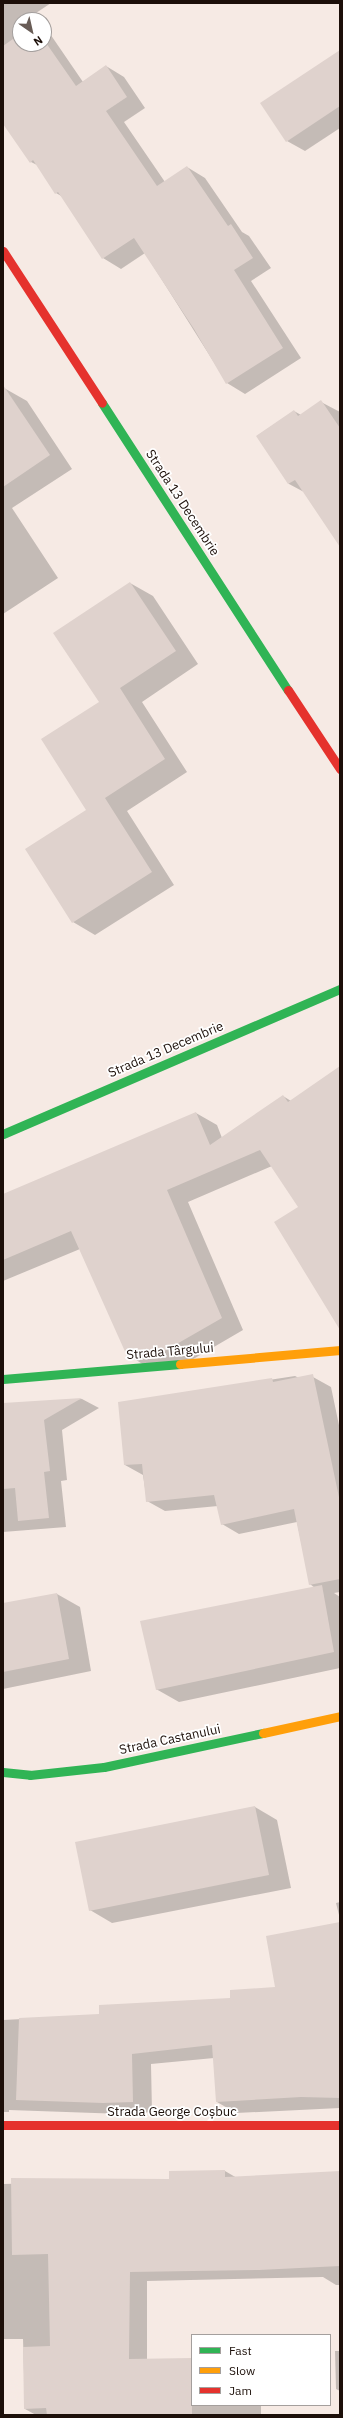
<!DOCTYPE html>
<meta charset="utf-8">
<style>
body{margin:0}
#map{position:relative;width:343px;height:2418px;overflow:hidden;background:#f6eae4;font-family:"IBM Plex Sans",sans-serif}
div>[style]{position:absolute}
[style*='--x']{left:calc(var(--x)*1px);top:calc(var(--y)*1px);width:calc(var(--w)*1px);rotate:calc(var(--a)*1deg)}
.shadow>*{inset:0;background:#0003}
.building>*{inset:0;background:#dfd2cd}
.fast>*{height:9px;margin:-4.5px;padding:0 4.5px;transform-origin:4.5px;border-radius:4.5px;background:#30b455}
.slow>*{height:9px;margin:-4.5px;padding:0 4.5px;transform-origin:4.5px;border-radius:4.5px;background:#ff9f0a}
.jam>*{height:9px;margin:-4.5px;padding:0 4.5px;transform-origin:4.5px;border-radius:4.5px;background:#e5322d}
span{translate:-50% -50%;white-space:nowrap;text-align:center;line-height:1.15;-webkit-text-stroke:3.5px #fff;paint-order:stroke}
.street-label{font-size:13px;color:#1c0f09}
.frame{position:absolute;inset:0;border:4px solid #1c0f09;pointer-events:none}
.legend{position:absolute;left:191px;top:2334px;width:140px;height:72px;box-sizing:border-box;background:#fff;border:1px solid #a49f9d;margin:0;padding:5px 7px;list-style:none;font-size:12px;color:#1c0f09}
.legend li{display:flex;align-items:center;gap:8px;height:20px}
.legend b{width:20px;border:1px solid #a49f9d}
.north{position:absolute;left:12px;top:12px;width:40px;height:40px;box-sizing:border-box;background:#fff;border:1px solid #a49f9d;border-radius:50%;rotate:146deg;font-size:11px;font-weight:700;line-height:16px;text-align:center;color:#1c0f09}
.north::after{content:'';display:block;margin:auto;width:14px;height:18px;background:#685c56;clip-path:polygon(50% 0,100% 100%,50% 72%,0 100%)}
</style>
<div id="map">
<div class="shadow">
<div style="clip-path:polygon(3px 3px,51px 3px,36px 13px,40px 20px,20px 20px,20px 44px,44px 44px,44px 25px,83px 82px,106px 66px,124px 77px,145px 108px,124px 122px,165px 182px,187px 167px,205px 178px,242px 232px,249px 236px,271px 268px,251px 281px,301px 358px,245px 394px,227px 383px,145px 253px,121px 269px,103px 258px,63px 197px,56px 193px,39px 166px,31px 162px,3px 117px)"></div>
<div style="clip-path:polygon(340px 51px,340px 128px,305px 151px,287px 141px)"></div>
<div style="clip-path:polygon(4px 388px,27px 401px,72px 469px,12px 508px,58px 578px,3px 614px)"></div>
<div style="clip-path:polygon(321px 402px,340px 412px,340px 545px,304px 492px,289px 484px,257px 436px,294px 411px,301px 415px)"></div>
<div style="clip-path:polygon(130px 583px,153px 596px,198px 664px,142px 702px,187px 772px,127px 811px,174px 885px,95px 935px,73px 922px,100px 702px)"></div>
<div style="clip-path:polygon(340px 1067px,340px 1317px,300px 1208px,272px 1166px,188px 1202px,243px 1330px,183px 1365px,149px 1368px,128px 1355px,80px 1249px,3px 1281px,3px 1195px,196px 1113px,217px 1125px,222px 1138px,283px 1096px,291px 1101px)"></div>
<div style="clip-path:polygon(295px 1376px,301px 1379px,313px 1377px,331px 1387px,340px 1430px,340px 1592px,334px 1593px,340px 1597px,340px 1668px,179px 1702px,156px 1689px,315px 1588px,310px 1584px,297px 1522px,239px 1534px,222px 1524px,218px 1506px,165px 1511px,147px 1501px,143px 1475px,125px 1465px,119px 1403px)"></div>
<div style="clip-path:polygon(82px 1399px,99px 1408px,62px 1430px,67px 1480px,61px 1481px,66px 1527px,3px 1532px,3px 1404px)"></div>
<div style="clip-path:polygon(57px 1594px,80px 1607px,91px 1671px,3px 1689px,3px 1604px)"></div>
<div style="clip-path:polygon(255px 1807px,277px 1820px,291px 1888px,112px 1923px,90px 1910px)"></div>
<div style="clip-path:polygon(340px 1902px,340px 1919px,336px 1903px)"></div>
<div style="clip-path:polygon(340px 1923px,340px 2108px,236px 2113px,217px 2102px,214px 2058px,151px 2064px,152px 2112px,123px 2114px,9px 2110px,9px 2112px,3px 2112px,3px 2020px,100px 2015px,231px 1999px,276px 1988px)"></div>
<div style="clip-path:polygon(225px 2171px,237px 2178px,340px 2173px,340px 2285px,336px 2285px,323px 2277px,147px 2281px,147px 2360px,192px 2359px,192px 2405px,261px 2405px,261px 2415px,36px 2415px,25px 2409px,23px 2339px,3px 2339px,3px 2184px,170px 2180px)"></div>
<div style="clip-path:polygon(335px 2351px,340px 2351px,340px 2391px,336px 2389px)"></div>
</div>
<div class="building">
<div style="clip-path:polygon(20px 34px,20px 44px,44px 44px,44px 40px,76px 86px,106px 65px,127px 97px,106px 111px,157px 186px,187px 166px,228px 226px,231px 224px,253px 258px,234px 270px,283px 348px,226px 384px,194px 329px,134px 238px,102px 259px,58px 192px,55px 194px,33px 160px,30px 163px,3px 124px,3px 46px)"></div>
<div style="clip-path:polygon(340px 50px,340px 106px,286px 142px,260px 103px)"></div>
<div style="clip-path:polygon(3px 385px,50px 455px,3px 487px)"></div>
<div style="clip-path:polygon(321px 400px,340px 428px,340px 547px,295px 480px,288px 484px,256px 436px,294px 410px,298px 416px)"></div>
<div style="clip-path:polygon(130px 582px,176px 651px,120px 688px,165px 759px,105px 798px,152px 872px,72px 923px,25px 849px,86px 810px,41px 739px,99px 702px,53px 633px)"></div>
<div style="clip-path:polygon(340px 1066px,340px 1330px,274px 1222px,298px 1207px,260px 1150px,167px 1190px,222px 1318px,161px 1353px,127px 1356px,71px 1231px,3px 1260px,3px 1194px,196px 1112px,210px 1145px,283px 1095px,288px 1102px)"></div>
<div style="clip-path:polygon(313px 1374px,340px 1502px,340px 1579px,309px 1585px,294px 1509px,221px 1525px,214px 1495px,146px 1502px,142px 1464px,124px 1465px,118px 1402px,272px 1378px,273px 1382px)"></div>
<div style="clip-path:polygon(82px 1398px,44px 1420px,50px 1471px,44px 1472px,49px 1518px,18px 1521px,15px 1488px,3px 1489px,3px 1403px)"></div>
<div style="clip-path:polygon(322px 1585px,334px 1652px,156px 1690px,140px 1621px)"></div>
<div style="clip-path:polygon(57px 1593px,69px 1659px,3px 1672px,3px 1603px)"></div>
<div style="clip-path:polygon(255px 1806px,269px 1875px,89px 1911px,75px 1842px)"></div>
<div style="clip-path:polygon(340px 1922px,340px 2098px,301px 2097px,216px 2102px,212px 2045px,132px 2054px,133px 2102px,103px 2103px,16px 2100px,19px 2018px,99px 2014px,99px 2005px,230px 1998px,230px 1990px,275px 1987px,266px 1936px)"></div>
<div style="clip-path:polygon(225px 2170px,225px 2177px,340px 2171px,340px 2266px,259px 2270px,130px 2272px,129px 2359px,192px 2358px,192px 2415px,47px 2415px,46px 2408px,24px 2409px,23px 2347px,50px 2346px,48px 2254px,12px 2255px,11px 2178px,169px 2179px,169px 2171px)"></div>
</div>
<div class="fast">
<div style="--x:102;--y:403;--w:342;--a:57.1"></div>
<div style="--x:3;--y:1134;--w:367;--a:-23.3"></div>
<div style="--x:3;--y:1379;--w:178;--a:-4.8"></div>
<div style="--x:3;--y:1772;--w:27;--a:6"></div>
<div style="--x:30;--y:1775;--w:74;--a:-6.2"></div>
<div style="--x:104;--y:1767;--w:163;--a:-12.1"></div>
</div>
<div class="slow">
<div style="--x:180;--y:1364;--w:161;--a:-5"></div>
<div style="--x:263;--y:1733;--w:79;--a:-12.4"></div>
</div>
<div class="jam">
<div style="--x:3;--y:251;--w:181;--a:56.9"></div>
<div style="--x:288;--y:690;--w:95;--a:56.6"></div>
<div style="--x:3;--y:2125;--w:337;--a:0"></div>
</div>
<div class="street-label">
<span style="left:182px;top:503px;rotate:57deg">Strada 13 Decembrie</span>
<span style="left:166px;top:1050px;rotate:-23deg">Strada 13 Decembrie</span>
<span style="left:170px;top:1352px;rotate:-5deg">Strada Târgului</span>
<span style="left:170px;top:1740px;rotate:-12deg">Strada Castanului</span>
<span style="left:172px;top:2112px">Strada George Coșbuc</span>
</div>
<div class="frame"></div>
<ul class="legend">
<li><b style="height:5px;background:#30b455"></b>Fast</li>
<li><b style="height:5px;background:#ff9f0a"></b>Slow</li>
<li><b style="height:5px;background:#e5322d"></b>Jam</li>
</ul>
<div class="north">N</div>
</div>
